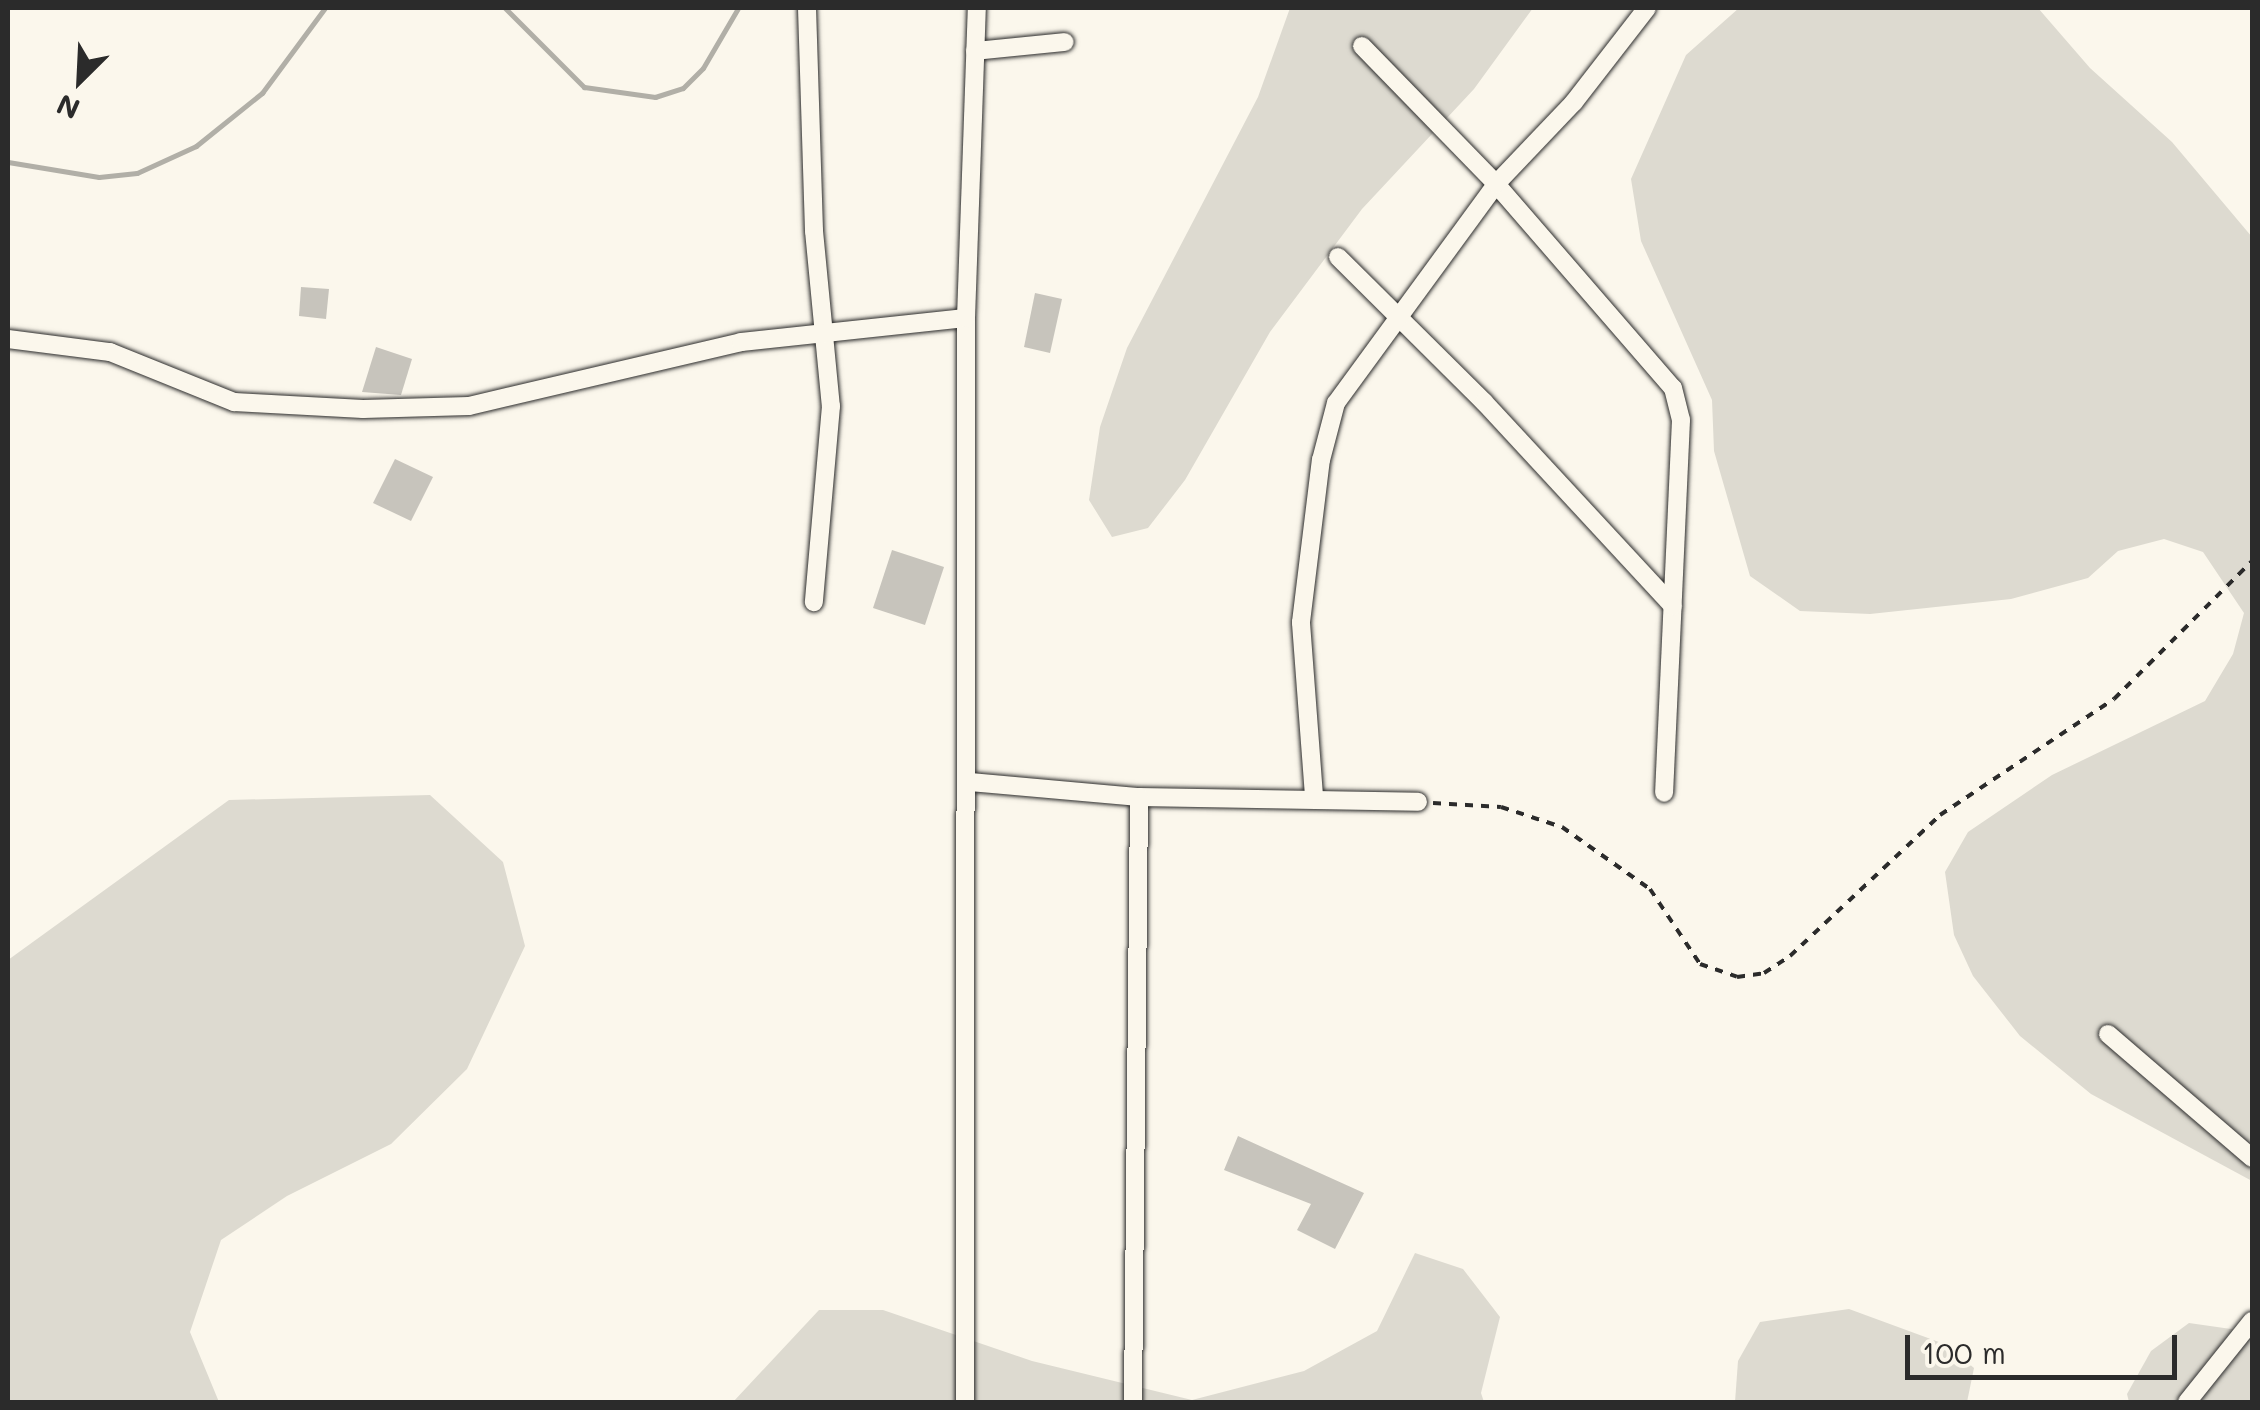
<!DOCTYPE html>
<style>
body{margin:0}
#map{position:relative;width:2260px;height:1410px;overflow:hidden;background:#fbf7ec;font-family:Mali,sans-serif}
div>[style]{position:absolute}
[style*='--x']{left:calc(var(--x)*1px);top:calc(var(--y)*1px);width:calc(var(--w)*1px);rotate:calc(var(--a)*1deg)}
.green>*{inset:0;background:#dddad0}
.stream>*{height:5px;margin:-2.5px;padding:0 2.5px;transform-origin:2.5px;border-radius:2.5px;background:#b1afa7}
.building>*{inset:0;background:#c7c4bc}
.path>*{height:4px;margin-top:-2px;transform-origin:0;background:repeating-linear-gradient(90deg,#2b2b2b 0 8px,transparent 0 16px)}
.roads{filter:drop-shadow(0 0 2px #2b2b2b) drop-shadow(0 0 2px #2b2b2b)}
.street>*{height:18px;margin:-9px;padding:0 9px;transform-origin:9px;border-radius:9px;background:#fbf7ec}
span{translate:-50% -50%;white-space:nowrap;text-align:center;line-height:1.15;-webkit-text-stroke:8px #fbf7ec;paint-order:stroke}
.frame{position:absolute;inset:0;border:10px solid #2b2b2b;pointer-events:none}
.north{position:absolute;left:30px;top:30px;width:100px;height:100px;-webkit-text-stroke:8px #fbf7ec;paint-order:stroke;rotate:204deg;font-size:28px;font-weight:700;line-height:40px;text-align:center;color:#2b2b2b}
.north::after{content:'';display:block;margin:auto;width:35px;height:45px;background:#2b2b2b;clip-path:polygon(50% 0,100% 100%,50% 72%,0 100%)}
.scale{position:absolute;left:1905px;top:1335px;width:272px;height:45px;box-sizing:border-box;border:5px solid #2b2b2b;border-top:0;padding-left:12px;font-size:30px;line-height:35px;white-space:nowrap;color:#2b2b2b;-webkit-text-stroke:8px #fbf7ec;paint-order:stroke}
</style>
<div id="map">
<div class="green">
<div style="clip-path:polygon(1290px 8px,1533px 8px,1474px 89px,1362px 209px,1270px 332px,1185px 480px,1148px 528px,1112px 537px,1089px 500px,1100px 427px,1127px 348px,1258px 97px)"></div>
<div style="clip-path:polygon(1739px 8px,2038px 8px,2090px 68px,2172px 142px,2252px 237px,2252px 1181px,2091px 1094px,2020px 1036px,1973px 976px,1954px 935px,1945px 872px,1968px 832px,2052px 775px,2205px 701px,2233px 654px,2244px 613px,2203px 552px,2164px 539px,2118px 551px,2088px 578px,2011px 599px,1870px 614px,1800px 611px,1750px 576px,1714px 451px,1712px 400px,1641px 241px,1631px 179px,1686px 55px)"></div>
<div style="clip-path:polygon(430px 795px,503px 862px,525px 946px,467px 1069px,391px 1144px,287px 1196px,221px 1240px,190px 1332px,219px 1402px,8px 1402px,8px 960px,229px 800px)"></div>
<div style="clip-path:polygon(1415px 1253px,1463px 1269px,1500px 1317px,1481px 1393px,1484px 1402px,733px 1402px,819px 1310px,883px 1310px,1032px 1361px,1192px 1400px,1304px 1371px,1377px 1331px)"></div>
<div style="clip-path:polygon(1849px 1309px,1947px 1345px,1974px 1368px,1967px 1402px,1735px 1402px,1738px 1361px,1760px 1322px)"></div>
<div style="clip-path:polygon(2189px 1323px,2252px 1332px,2252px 1402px,2129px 1402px,2127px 1394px,2151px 1351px)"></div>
</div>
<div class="stream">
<div style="--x:505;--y:8;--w:112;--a:45"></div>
<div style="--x:584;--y:87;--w:72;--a:8"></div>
<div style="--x:655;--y:97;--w:29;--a:-18"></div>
<div style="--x:683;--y:88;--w:28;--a:-45"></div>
<div style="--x:703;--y:68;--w:69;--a:-59.7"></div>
<div style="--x:8;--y:162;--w:92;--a:9.4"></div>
<div style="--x:99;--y:177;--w:38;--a:-6"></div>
<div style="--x:137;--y:173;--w:65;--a:-24.6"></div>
<div style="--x:196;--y:146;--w:85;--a:-38.8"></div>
<div style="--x:262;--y:93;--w:106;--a:-53.5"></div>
</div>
<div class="building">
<div style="clip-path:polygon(301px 287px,329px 289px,326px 319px,299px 316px)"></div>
<div style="clip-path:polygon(1035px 293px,1062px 299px,1050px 353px,1024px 347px)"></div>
<div style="clip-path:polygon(376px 347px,412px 359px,401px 395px,362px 392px)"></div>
<div style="clip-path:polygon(395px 459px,433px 477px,411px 521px,373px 503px)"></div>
<div style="clip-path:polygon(892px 550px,944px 567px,925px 625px,873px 608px)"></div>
<div style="clip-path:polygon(1238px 1136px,1364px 1193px,1335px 1249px,1297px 1230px,1311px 1204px,1224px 1170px)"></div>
</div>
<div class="path">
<div style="--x:1433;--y:803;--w:68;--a:3.4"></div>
<div style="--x:1501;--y:807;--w:64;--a:18.2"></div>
<div style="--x:1562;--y:827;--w:108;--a:35.2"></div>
<div style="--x:1650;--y:889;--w:90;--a:56.3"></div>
<div style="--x:1700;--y:964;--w:39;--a:19"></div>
<div style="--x:1737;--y:977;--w:27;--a:-8"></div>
<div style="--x:1764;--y:973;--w:31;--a:-33"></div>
<div style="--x:1790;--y:956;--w:206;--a:-43.2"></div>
<div style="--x:1940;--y:815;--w:209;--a:-33.7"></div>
<div style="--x:2114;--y:699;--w:195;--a:-45"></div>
</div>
<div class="roads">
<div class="street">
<div style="--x:807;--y:8;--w:223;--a:88.2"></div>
<div style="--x:814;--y:231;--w:176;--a:84.5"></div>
<div style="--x:831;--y:406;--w:197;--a:95"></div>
<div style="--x:1362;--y:46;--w:192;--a:45.8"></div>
<div style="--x:1496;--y:184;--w:270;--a:49.1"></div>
<div style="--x:1673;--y:388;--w:33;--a:76"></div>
<div style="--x:1681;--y:420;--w:373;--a:92.6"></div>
<div style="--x:975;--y:51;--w:90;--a:-5.7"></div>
<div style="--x:1338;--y:257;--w:206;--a:44.8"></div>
<div style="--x:1484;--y:402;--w:278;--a:47.2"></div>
<div style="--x:8;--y:339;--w:103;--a:7.3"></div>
<div style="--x:110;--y:352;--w:134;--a:22"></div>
<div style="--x:234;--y:402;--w:129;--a:3.1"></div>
<div style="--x:363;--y:409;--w:106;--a:-1.6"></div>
<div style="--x:469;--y:406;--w:279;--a:-13.2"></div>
<div style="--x:741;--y:342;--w:226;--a:-6.1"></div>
<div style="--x:970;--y:782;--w:170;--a:5.1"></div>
<div style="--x:1139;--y:797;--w:279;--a:1"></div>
<div style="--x:1314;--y:796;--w:174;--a:-94.3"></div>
<div style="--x:1301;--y:622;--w:163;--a:-83"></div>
<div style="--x:1321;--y:460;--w:59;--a:-75.3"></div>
<div style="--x:1336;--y:403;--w:271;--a:-53.8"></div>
<div style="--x:1496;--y:184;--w:113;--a:-46.4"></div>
<div style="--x:1574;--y:102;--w:119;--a:-52.2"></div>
<div style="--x:2108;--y:1034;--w:190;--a:40.7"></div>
<div style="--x:965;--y:1402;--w:1084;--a:-89.95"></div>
<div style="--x:966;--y:318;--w:310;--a:-88"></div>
<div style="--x:1133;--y:1402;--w:605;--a:-89.43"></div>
<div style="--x:2187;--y:1402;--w:104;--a:-51.3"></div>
</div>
</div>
<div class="frame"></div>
<div class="north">N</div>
<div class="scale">100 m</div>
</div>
